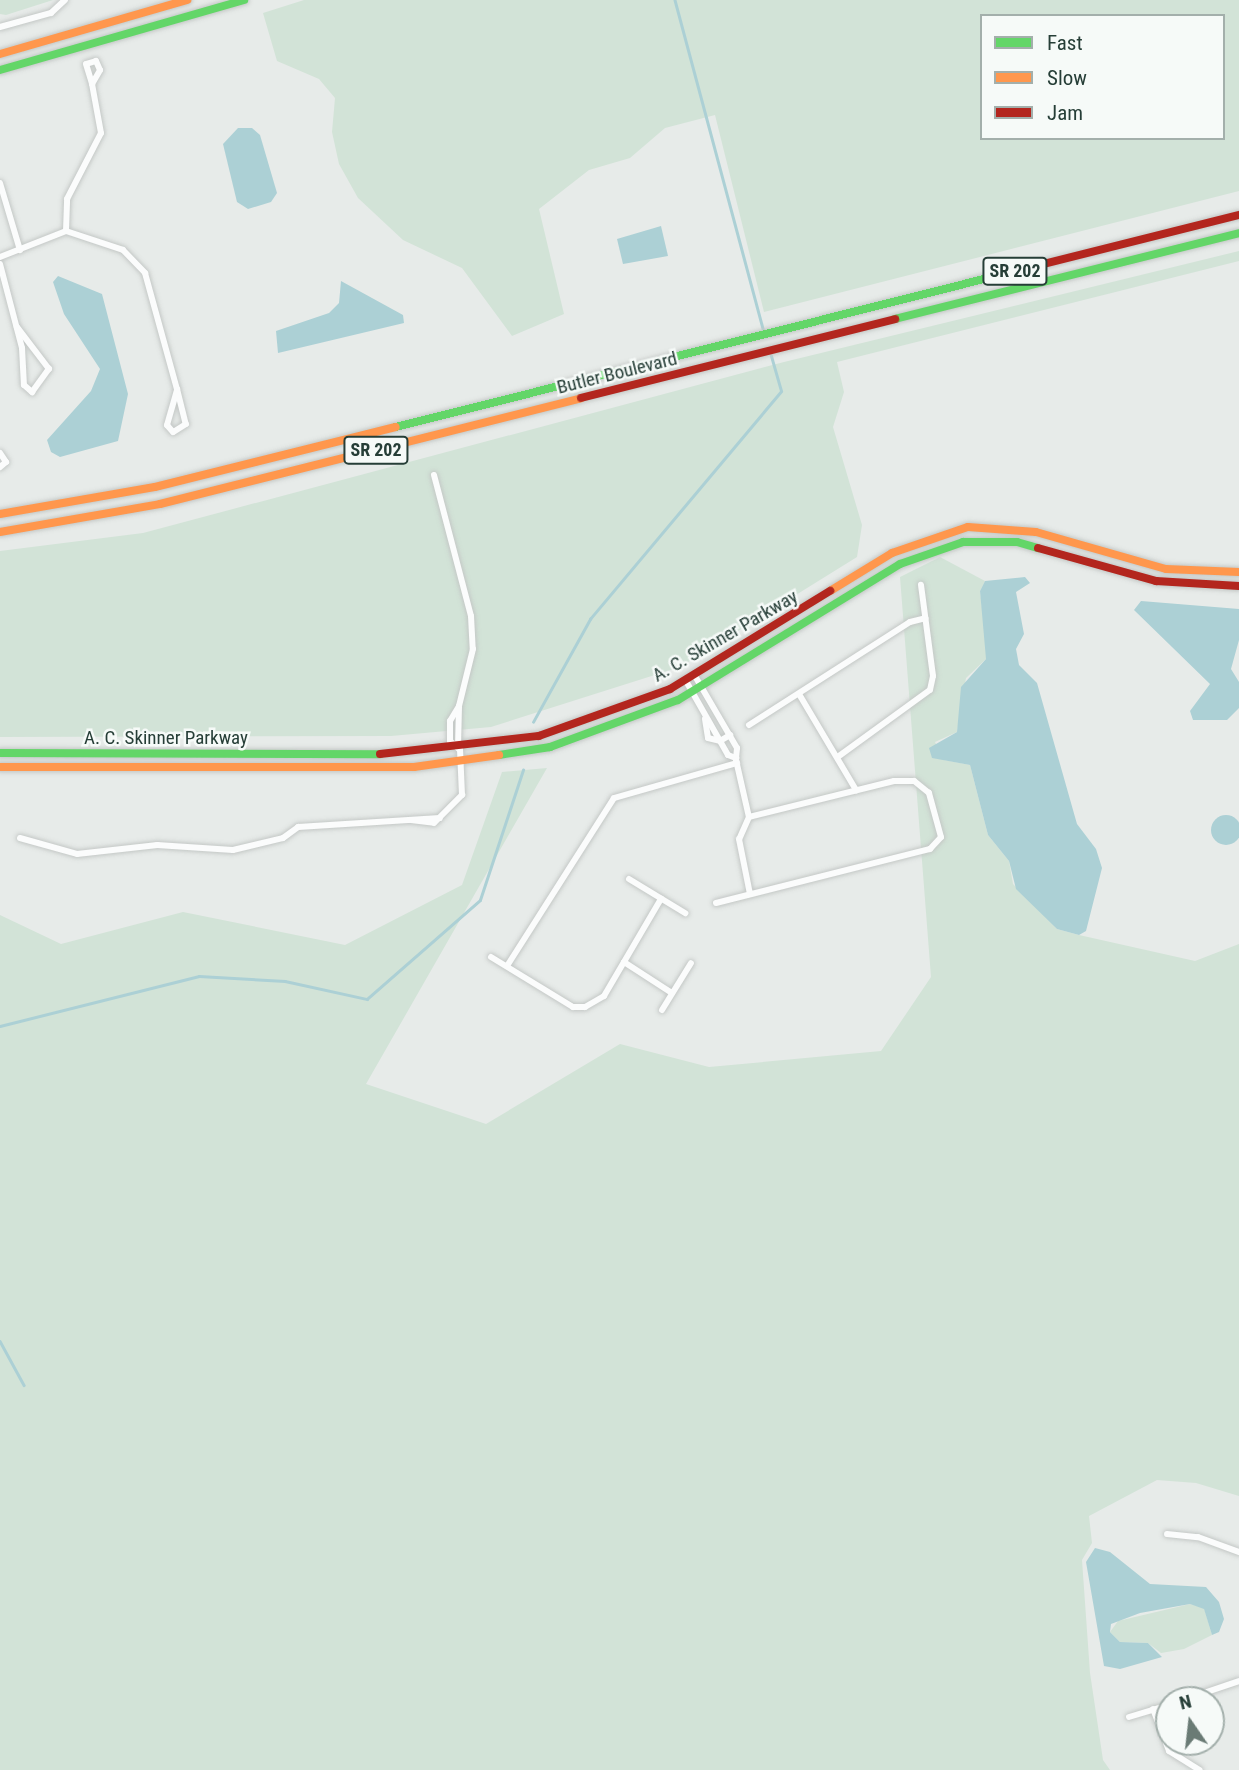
<!DOCTYPE html>
<style>
body{margin:0}
#map{position:relative;width:1239px;height:1770px;overflow:hidden;background:#e7ebe9;font-family:"Roboto Condensed",sans-serif}
div>[style]{position:absolute}
[style*='--x']{left:calc(var(--x)*1px);top:calc(var(--y)*1px);width:calc(var(--w)*1px);rotate:calc(var(--a)*1deg)}
.green>*{inset:0;background:#d2e3d7}
.water>*{inset:0;background:#acd0d5}
.round{border-radius:50%}
.stream>*{height:2.5px;margin:-1.25px;padding:0 1.25px;transform-origin:1.25px;border-radius:1.25px;background:#acd0d5}
.roads{filter:drop-shadow(0 0 2px #c4c8c6) drop-shadow(0 0 2px #c4c8c6)}
.street>*{height:6px;margin:-3px;padding:0 3px;transform-origin:3px;border-radius:3px;background:#fbfcfc}
.fast>*{height:8px;margin:-4px;padding:0 4px;transform-origin:4px;border-radius:4px;background:#63d668}
.slow>*{height:8px;margin:-4px;padding:0 4px;transform-origin:4px;border-radius:4px;background:#ff974d}
.jam>*{height:8px;margin:-4px;padding:0 4px;transform-origin:4px;border-radius:4px;background:#b3261e}
span{translate:-50% -50%;white-space:nowrap;text-align:center;line-height:1.15;-webkit-text-stroke:5px #f6faf8;paint-order:stroke}
.shield-label span{padding:2px 5px;background:#f6faf8;border:2px solid;border-radius:5px;-webkit-text-stroke-width:0}
.shield-label{font-size:18px;color:#263e37;font-weight:700}
.street-label{font-size:19px;color:#263e37}
.legend{position:absolute;left:980px;top:14px;width:245px;height:126px;box-sizing:border-box;background:#f6faf8;border:2px solid #a3afab;margin:0;padding:9px 12px;list-style:none;font-size:21px;color:#263e37}
.legend li{display:flex;align-items:center;gap:14px;height:35px}
.legend b{width:35px;border:2px solid #a3afab}
.north{position:absolute;left:1155px;top:1686px;width:70px;height:70px;box-sizing:border-box;background:#f6faf8;border:2px solid #a3afab;border-radius:50%;rotate:346deg;font-size:19px;font-weight:700;line-height:28px;text-align:center;color:#263e37}
.north::after{content:'';display:block;margin:auto;width:24px;height:32px;background:#6a7b75;clip-path:polygon(50% 0,100% 100%,50% 72%,0 100%)}
</style>
<div id="map">
<div class="green">
<div style="clip-path:polygon(0 0,53px 0,6px 15px,0 14px)"></div>
<div style="clip-path:polygon(evenodd,304px 0,1239px 0,1239px 191px,764px 312px,715px 115px,665px 128px,630px 158px,589px 170px,539px 209px,564px 314px,512px 336px,462px 268px,403px 240px,358px 198px,339px 164px,332px 132px,335px 98px,319px 79px,277px 61px,263px 13px,304px 0,982px 16px,1223px 16px,1223px 138px,982px 138px,982px 16px)"></div>
<div style="clip-path:polygon(1239px 251px,1239px 261px,837px 362px,844px 392px,833px 427px,862px 525px,857px 557px,680px 667px,491px 727px,391px 736px,0 737px,0 551px,143px 533px,784px 362px)"></div>
<div style="clip-path:polygon(940px 557px,985px 581px,980px 591px,987px 647px,986px 659px,966px 678px,957px 732px,935px 742px,944px 760px,970px 765px,988px 835px,1009px 861px,1013px 884px,1057px 929px,1079px 935px,1195px 961px,1239px 944px,1239px 1496px,1196px 1483px,1157px 1480px,1089px 1516px,1092px 1543px,1082px 1560px,1090px 1673px,1103px 1760px,1110px 1770px,0 1770px,0 915px,61px 944px,183px 912px,345px 945px,462px 885px,502px 772px,547px 768px,366px 1084px,486px 1124px,620px 1044px,709px 1067px,881px 1051px,931px 977px,900px 577px)"></div>
<div style="clip-path:polygon(1190px 1604px,1204px 1608px,1212px 1635px,1184px 1649px,1161px 1653px,1148px 1643px,1120px 1642px,1110px 1632px,1118px 1621px)"></div>
</div>
<div class="water">
<div style="clip-path:polygon(238px 128px,252px 128px,260px 135px,277px 193px,271px 202px,248px 209px,237px 202px,223px 144px)"></div>
<div style="clip-path:polygon(661px 226px,668px 256px,623px 264px,617px 239px)"></div>
<div style="clip-path:polygon(58px 276px,102px 294px,128px 394px,118px 441px,60px 457px,51px 452px,47px 440px,91px 391px,100px 369px,64px 314px,53px 282px)"></div>
<div style="clip-path:polygon(341px 281px,403px 315px,404px 323px,278px 353px,276px 331px,329px 313px,339px 303px)"></div>
<div style="clip-path:polygon(1025px 577px,1030px 583px,1016px 592px,1024px 634px,1016px 649px,1019px 665px,1037px 683px,1077px 824px,1096px 849px,1102px 868px,1086px 931px,1079px 935px,1057px 929px,1016px 889px,1009px 861px,988px 835px,970px 765px,932px 758px,929px 748px,957px 732px,961px 687px,986px 659px,980px 591px,985px 581px)"></div>
<div style="clip-path:polygon(1141px 601px,1239px 609px,1239px 640px,1231px 669px,1239px 682px,1239px 708px,1227px 720px,1193px 720px,1190px 711px,1210px 684px,1134px 610px)"></div>
<div class="round" style="left:1211px;top:815px;width:30px;height:30px"></div>
<div style="clip-path:polygon(1095px 1548px,1110px 1552px,1150px 1584px,1206px 1587px,1219px 1602px,1224px 1619px,1219px 1632px,1212px 1635px,1204px 1609px,1190px 1604px,1140px 1613px,1111px 1624px,1110px 1632px,1120px 1642px,1148px 1643px,1162px 1657px,1120px 1669px,1104px 1666px,1086px 1562px)"></div>
</div>
<div class="stream">
<div style="--x:675;--y:0;--w:343;--a:75"></div>
<div style="--x:533;--y:722;--w:118;--a:-61"></div>
<div style="--x:590;--y:619;--w:297;--a:-50"></div>
<div style="--x:781;--y:391;--w:37;--a:-106"></div>
<div style="--x:0;--y:1026;--w:205;--a:-14.1"></div>
<div style="--x:199;--y:976;--w:86;--a:3.3"></div>
<div style="--x:285;--y:981;--w:84;--a:12.4"></div>
<div style="--x:367;--y:999;--w:150;--a:-41.2"></div>
<div style="--x:480;--y:900;--w:137;--a:-71.7"></div>
<div style="--x:0;--y:1341;--w:50;--a:61.4"></div>
</div>
<div class="roads">
<div class="street">
<div style="--x:0;--y:27;--w:53;--a:-15.4"></div>
<div style="--x:51;--y:13;--w:19;--a:-43"></div>
<div style="--x:0;--y:183;--w:70;--a:73.4"></div>
<div style="--x:66;--y:231;--w:32;--a:-88"></div>
<div style="--x:67;--y:199;--w:74;--a:-62.7"></div>
<div style="--x:101;--y:133;--w:50;--a:-100.4"></div>
<div style="--x:92;--y:84;--w:16;--a:-60"></div>
<div style="--x:100;--y:70;--w:10;--a:-114"></div>
<div style="--x:96;--y:61;--w:10;--a:163"></div>
<div style="--x:86;--y:64;--w:21;--a:73"></div>
<div style="--x:0;--y:257;--w:71;--a:-21.5"></div>
<div style="--x:66;--y:231;--w:60;--a:18.4"></div>
<div style="--x:123;--y:250;--w:32;--a:46"></div>
<div style="--x:145;--y:273;--w:120;--a:74.6"></div>
<div style="--x:177;--y:389;--w:36;--a:76"></div>
<div style="--x:186;--y:424;--w:15;--a:148"></div>
<div style="--x:173;--y:432;--w:9;--a:-131"></div>
<div style="--x:167;--y:425;--w:37;--a:-74"></div>
<div style="--x:0;--y:264;--w:87;--a:75.3"></div>
<div style="--x:22;--y:348;--w:37;--a:87"></div>
<div style="--x:24;--y:385;--w:11;--a:41"></div>
<div style="--x:32;--y:392;--w:29;--a:-54"></div>
<div style="--x:49;--y:369;--w:53;--a:-127.3"></div>
<div style="--x:0;--y:453;--w:11;--a:56"></div>
<div style="--x:6;--y:462;--w:8;--a:140"></div>
<div style="--x:434;--y:475;--w:146;--a:75.3"></div>
<div style="--x:471;--y:616;--w:33;--a:87"></div>
<div style="--x:473;--y:649;--w:59;--a:103.8"></div>
<div style="--x:686;--y:681;--w:85;--a:60.4"></div>
<div style="--x:728;--y:755;--w:9;--a:21"></div>
<div style="--x:736;--y:758;--w:10;--a:-84"></div>
<div style="--x:737;--y:748;--w:83;--a:-120.3"></div>
<div style="--x:799;--y:694;--w:112;--a:59.3"></div>
<div style="--x:705;--y:719;--w:19;--a:81"></div>
<div style="--x:708;--y:738;--w:12;--a:14"></div>
<div style="--x:720;--y:741;--w:12;--a:-31"></div>
<div style="--x:749;--y:725;--w:191;--a:-32.6"></div>
<div style="--x:910;--y:622;--w:16;--a:-14"></div>
<div style="--x:839;--y:756;--w:112;--a:-36"></div>
<div style="--x:930;--y:690;--w:14;--a:-78"></div>
<div style="--x:933;--y:676;--w:92;--a:-97.5"></div>
<div style="--x:736;--y:760;--w:58;--a:77.2"></div>
<div style="--x:411;--y:820;--w:23;--a:7"></div>
<div style="--x:434;--y:823;--w:40;--a:-45"></div>
<div style="--x:462;--y:795;--w:45;--a:-92.5"></div>
<div style="--x:460;--y:750;--w:13;--a:-138"></div>
<div style="--x:450;--y:741;--w:20;--a:-90"></div>
<div style="--x:450;--y:721;--w:17;--a:-59"></div>
<div style="--x:459;--y:706;--w:41;--a:91.4"></div>
<div style="--x:20;--y:838;--w:59;--a:15.7"></div>
<div style="--x:77;--y:854;--w:81;--a:-6.4"></div>
<div style="--x:157;--y:845;--w:76;--a:3.8"></div>
<div style="--x:233;--y:850;--w:51;--a:-13.5"></div>
<div style="--x:283;--y:838;--w:19;--a:-36"></div>
<div style="--x:298;--y:827;--w:142;--a:-3.6"></div>
<div style="--x:629;--y:879;--w:66;--a:31.3"></div>
<div style="--x:716;--y:903;--w:221;--a:-14.2"></div>
<div style="--x:930;--y:849;--w:16;--a:-47"></div>
<div style="--x:941;--y:837;--w:46;--a:-105.3"></div>
<div style="--x:929;--y:793;--w:19;--a:-141"></div>
<div style="--x:914;--y:781;--w:20;--a:180"></div>
<div style="--x:894;--y:781;--w:149;--a:166.1"></div>
<div style="--x:749;--y:817;--w:24;--a:114"></div>
<div style="--x:739;--y:839;--w:56;--a:78.7"></div>
<div style="--x:491;--y:957;--w:96;--a:31.4"></div>
<div style="--x:573;--y:1007;--w:12;--a:0"></div>
<div style="--x:585;--y:1007;--w:22;--a:-30"></div>
<div style="--x:604;--y:996;--w:113;--a:-59.6"></div>
<div style="--x:624;--y:962;--w:57;--a:32.9"></div>
<div style="--x:507;--y:966;--w:199;--a:-57.5"></div>
<div style="--x:614;--y:798;--w:128;--a:-15.9"></div>
<div style="--x:662;--y:1010;--w:55;--a:-58.3"></div>
<div style="--x:1167;--y:1534;--w:31;--a:6"></div>
<div style="--x:1198;--y:1537;--w:44;--a:20.1"></div>
<div style="--x:1183;--y:1700;--w:59;--a:-18.7"></div>
<div style="--x:1153;--y:1709;--w:45;--a:69.1"></div>
<div style="--x:1169;--y:1751;--w:36;--a:32"></div>
<div style="--x:1129;--y:1717;--w:42;--a:-16.7"></div>
</div>
<div class="fast">
<div style="--x:0;--y:70;--w:254;--a:-16"></div>
<div style="--x:895;--y:319;--w:355;--a:-14"></div>
<div style="--x:396;--y:427;--w:615;--a:-14.13"></div>
<div style="--x:0;--y:753;--w:380;--a:0.2"></div>
<div style="--x:499;--y:755;--w:52;--a:-8.9"></div>
<div style="--x:550;--y:747;--w:136;--a:-20.2"></div>
<div style="--x:678;--y:700;--w:260;--a:-31.5"></div>
<div style="--x:900;--y:564;--w:67;--a:-19.2"></div>
<div style="--x:963;--y:542;--w:54;--a:0"></div>
<div style="--x:1017;--y:542;--w:22;--a:16"></div>
</div>
<div class="slow">
<div style="--x:0;--y:54;--w:195;--a:-16.1"></div>
<div style="--x:0;--y:514;--w:157;--a:-9.9"></div>
<div style="--x:155;--y:487;--w:248;--a:-14"></div>
<div style="--x:0;--y:532;--w:162;--a:-9.9"></div>
<div style="--x:160;--y:504;--w:434;--a:-14.1"></div>
<div style="--x:830;--y:591;--w:73;--a:-31.5"></div>
<div style="--x:892;--y:553;--w:80;--a:-18.9"></div>
<div style="--x:968;--y:527;--w:68;--a:4.2"></div>
<div style="--x:1036;--y:532;--w:135;--a:15.9"></div>
<div style="--x:1166;--y:569;--w:73;--a:2.4"></div>
<div style="--x:0;--y:767;--w:414;--a:0"></div>
<div style="--x:414;--y:767;--w:86;--a:-8"></div>
</div>
<div class="jam">
<div style="--x:992;--y:277;--w:255;--a:-14.1"></div>
<div style="--x:581;--y:398;--w:324;--a:-14.1"></div>
<div style="--x:1038;--y:548;--w:123;--a:15.6"></div>
<div style="--x:1156;--y:581;--w:83;--a:3.4"></div>
<div style="--x:380;--y:754;--w:160;--a:-6.5"></div>
<div style="--x:539;--y:736;--w:139;--a:-19.7"></div>
<div style="--x:670;--y:689;--w:188;--a:-31.5"></div>
</div>
</div>
<div class="shield-label">
<span style="left:1015px;top:271px">SR 202</span>
<span style="left:376px;top:450px">SR 202</span>
</div>
<div class="street-label">
<span style="left:617px;top:373px;rotate:-14deg">Butler Boulevard</span>
<span style="left:725px;top:636px;rotate:-30deg">A. C. Skinner Parkway</span>
<span style="left:166px;top:738px">A. C. Skinner Parkway</span>
</div>
<ul class="legend">
<li><b style="height:9px;background:#63d668"></b>Fast</li>
<li><b style="height:9px;background:#ff974d"></b>Slow</li>
<li><b style="height:9px;background:#b3261e"></b>Jam</li>
</ul>
<div class="north">N</div>
</div>
